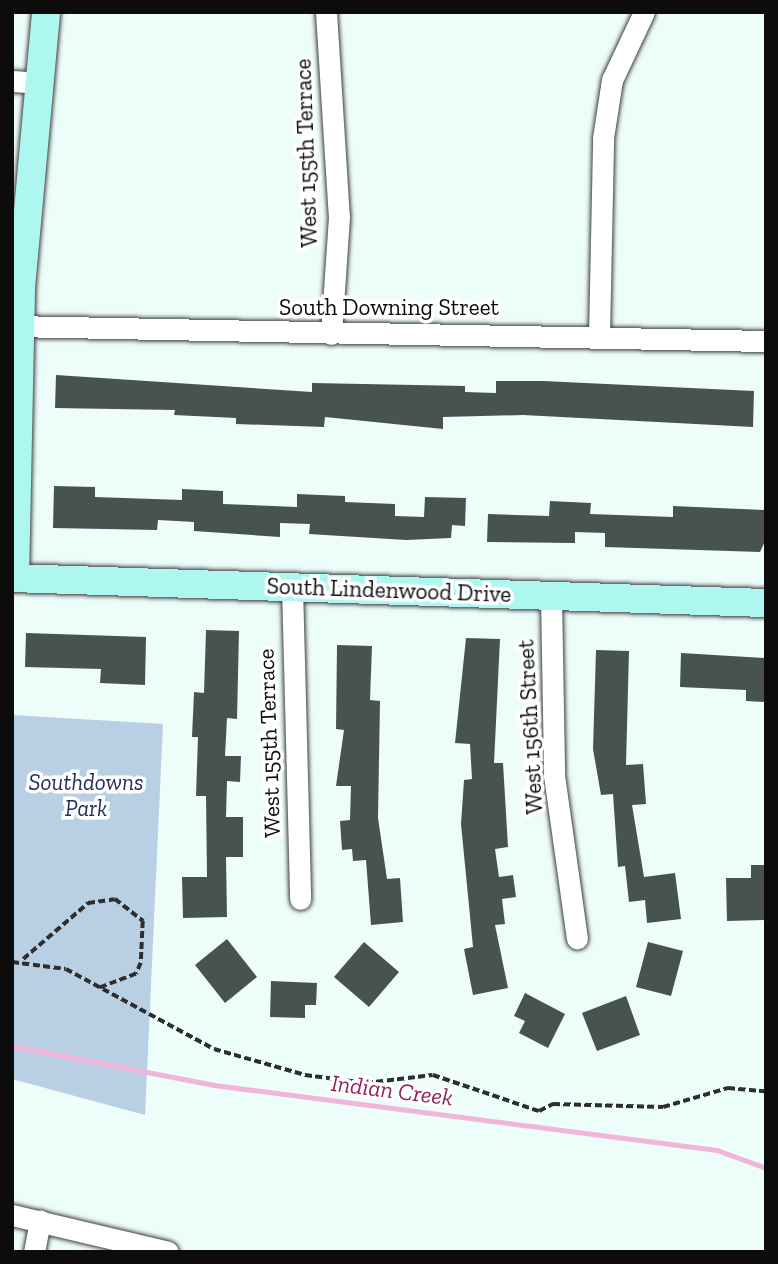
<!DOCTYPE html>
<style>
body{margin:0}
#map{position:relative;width:778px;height:1264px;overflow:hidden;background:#ecfdfa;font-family:"Zilla Slab",serif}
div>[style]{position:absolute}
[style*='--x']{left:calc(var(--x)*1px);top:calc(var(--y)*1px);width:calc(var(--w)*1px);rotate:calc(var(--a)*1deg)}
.green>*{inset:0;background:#b9cfe4}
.stream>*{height:5px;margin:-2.5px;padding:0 2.5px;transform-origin:2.5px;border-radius:2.5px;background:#f0b5d9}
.building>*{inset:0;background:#49534d}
.path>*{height:3.5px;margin-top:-1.75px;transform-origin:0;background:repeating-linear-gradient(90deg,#2e2e2e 0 7px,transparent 0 10.5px)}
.roads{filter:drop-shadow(0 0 2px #3f3f3f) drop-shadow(0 0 2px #3f3f3f)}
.street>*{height:21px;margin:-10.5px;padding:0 10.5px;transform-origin:10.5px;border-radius:10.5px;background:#fff}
.secondary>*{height:28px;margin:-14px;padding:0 14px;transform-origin:14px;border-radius:14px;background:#adf7f0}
span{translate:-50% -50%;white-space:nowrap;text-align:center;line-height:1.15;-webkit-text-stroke:7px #fff;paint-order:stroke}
.street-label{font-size:23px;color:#0c0c0c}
.park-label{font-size:23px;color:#232e5c;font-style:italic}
.water-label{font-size:24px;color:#90225e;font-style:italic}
.frame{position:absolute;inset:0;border:14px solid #0c0c0c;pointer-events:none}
</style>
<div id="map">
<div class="green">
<div style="clip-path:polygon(12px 715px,163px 724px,145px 1115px,12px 1079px)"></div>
</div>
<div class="stream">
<div style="--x:12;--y:1046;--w:206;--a:10.9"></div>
<div style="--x:214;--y:1085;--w:507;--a:7.36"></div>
<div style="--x:717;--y:1150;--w:52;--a:20.2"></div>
</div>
<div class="building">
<div style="clip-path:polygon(56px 375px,312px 392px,312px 383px,465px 386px,465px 392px,496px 393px,496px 381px,543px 381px,754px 391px,753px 427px,523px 415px,443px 417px,443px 429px,325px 417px,324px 427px,236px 424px,236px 418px,174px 415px,175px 410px,55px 408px)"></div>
<div style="clip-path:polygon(54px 486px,95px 487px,95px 497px,182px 500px,182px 489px,223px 491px,223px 504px,297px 507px,297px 494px,345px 496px,345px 502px,395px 504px,395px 516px,424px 517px,425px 497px,466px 498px,465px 526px,452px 525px,451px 538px,406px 540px,309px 534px,310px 524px,280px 523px,280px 537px,194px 531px,194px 522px,158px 520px,157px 530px,53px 528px)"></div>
<div style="clip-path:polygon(550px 501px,591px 503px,590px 514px,673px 517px,673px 506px,766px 510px,766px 539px,760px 552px,605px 547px,605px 533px,575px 532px,575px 543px,487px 542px,488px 514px,549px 516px)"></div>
<div style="clip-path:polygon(206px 630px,239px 631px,237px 719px,227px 718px,225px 756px,241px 756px,240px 782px,227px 781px,226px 817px,243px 817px,243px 857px,226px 857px,227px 917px,183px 918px,182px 877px,207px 877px,206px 796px,196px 796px,198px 737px,192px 737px,194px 692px,204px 693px)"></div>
<div style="clip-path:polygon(26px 633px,146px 637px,145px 685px,100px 683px,101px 669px,25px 667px)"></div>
<div style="clip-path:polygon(466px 638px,500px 639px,494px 763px,503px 763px,508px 847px,495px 849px,499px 877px,513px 875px,516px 897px,502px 899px,505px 924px,495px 925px,508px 988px,473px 995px,464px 949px,473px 947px,461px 824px,464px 780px,472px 779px,470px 744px,455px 743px)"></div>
<div style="clip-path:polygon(337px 645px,372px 646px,370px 700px,380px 701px,378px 818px,387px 879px,400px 878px,403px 922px,371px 925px,366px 860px,353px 861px,352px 849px,342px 850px,340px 821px,350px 820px,351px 786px,336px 786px,344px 730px,336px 729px)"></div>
<div style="clip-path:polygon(596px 650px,629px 651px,626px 765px,643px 764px,646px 804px,632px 805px,644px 877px,675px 873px,681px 919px,647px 923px,645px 900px,629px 902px,625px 866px,618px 867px,613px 794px,601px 795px,593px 749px)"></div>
<div style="clip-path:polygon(681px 653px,766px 658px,766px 702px,746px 701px,746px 690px,680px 687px)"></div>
<div style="clip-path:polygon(751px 865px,766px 865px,764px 920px,727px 921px,726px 878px,751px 878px)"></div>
<div style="clip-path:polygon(227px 939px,257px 977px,225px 1003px,195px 965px)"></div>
<div style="clip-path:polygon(364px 942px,399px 972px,369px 1007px,334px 977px)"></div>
<div style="clip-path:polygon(648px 942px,683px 951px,671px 996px,636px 987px)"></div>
<div style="clip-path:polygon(271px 981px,317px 983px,316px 1005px,305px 1005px,305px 1018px,270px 1017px)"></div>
<div style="clip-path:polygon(525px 993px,565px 1014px,548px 1048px,519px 1033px,525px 1021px,514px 1016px)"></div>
<div style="clip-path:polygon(626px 996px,640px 1035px,597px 1051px,582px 1013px)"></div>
</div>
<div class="path">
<div style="--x:23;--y:959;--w:86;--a:-40.7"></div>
<div style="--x:88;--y:903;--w:27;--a:-8"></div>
<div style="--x:115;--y:899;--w:36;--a:38"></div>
<div style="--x:143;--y:921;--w:42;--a:92.7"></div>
<div style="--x:141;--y:963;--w:12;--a:114"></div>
<div style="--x:136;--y:974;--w:39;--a:159"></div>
<div style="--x:12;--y:962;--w:54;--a:7.4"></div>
<div style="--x:66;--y:969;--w:168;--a:28.4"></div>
<div style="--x:214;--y:1049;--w:95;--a:15.9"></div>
<div style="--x:305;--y:1075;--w:62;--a:7.5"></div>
<div style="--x:366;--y:1083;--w:67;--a:-6.8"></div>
<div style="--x:433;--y:1075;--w:112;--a:18.8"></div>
<div style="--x:539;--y:1111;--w:16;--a:-27"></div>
<div style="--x:553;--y:1104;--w:110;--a:1.6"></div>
<div style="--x:663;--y:1107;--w:68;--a:-16.3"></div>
<div style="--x:728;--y:1088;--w:38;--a:5"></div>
</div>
<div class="roads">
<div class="street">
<div style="--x:326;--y:12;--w:205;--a:86.4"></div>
<div style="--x:339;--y:217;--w:117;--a:93.9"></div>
<div style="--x:12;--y:81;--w:26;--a:4"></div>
<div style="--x:12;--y:326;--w:754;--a:1.14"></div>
<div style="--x:599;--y:336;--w:198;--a:-88.8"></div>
<div style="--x:603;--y:138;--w:59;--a:-81.2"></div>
<div style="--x:612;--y:80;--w:75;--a:-64.8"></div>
<div style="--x:292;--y:586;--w:313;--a:88.5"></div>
<div style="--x:551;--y:596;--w:179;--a:89"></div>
<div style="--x:554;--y:775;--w:165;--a:82"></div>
<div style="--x:12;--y:1215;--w:160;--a:13.3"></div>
<div style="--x:34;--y:1252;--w:32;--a:-79"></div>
</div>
<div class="secondary">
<div style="--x:12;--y:578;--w:754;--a:1.9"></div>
<div style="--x:15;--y:578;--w:290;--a:-88.8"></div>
<div style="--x:21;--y:288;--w:277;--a:-84.8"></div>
</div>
</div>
<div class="street-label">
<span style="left:306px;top:153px;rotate:-92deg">West 155th Terrace</span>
<span style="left:389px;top:307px">South Downing Street</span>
<span style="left:389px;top:590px;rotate:2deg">South Lindenwood Drive</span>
<span style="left:530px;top:727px;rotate:-93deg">West 156th Street</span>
<span style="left:269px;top:743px;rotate:-92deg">West 155th Terrace</span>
</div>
<div class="park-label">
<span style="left:86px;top:795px">Southdowns<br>Park</span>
</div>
<div class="water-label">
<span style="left:392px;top:1090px;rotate:7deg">Indian Creek</span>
</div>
<div class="frame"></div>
</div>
